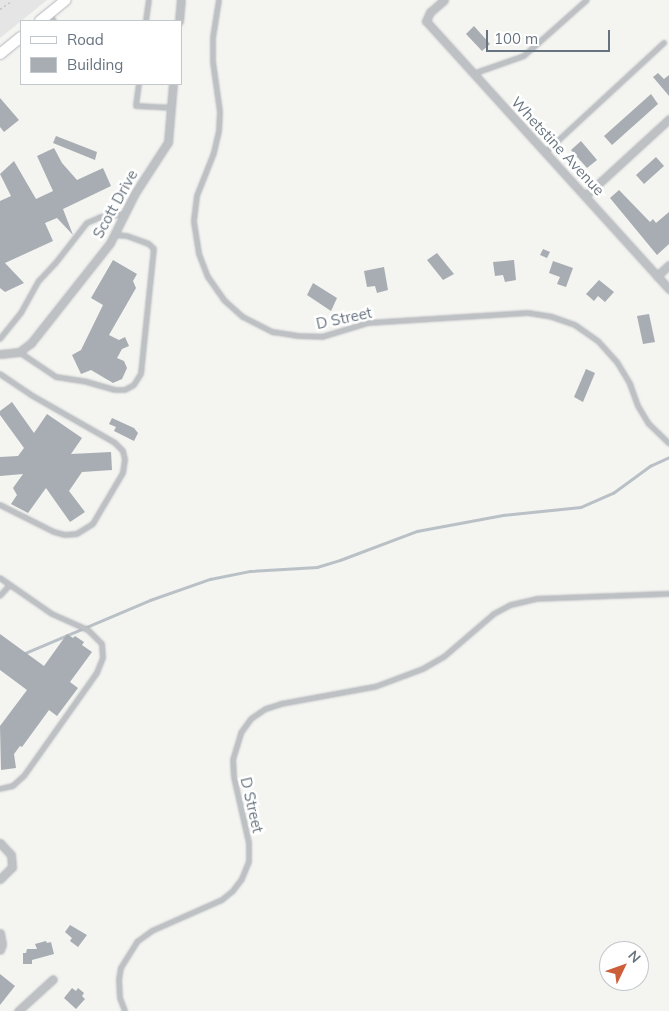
<!DOCTYPE html>
<style>
body{margin:0}
#map{position:relative;width:669px;height:1011px;overflow:hidden;background:#f4f4f1;font-family:Mulish,sans-serif}
div>[style]{position:absolute}
[style*='--x']{left:calc(var(--x)*1px);top:calc(var(--y)*1px);width:calc(var(--w)*1px);rotate:calc(var(--a)*1deg)}
.built>*{inset:0;background:#e4e5e4}
.stream>*{height:2.5px;margin:-1.25px;padding:0 1.25px;transform-origin:1.25px;border-radius:1.25px;background:#b9c1c6}
.building>*{inset:0;background:#a7adb2}
.path>*{height:1px;margin-top:-0.5px;transform-origin:0;background:repeating-linear-gradient(90deg,#b7babc 0 2.5px,transparent 0 5px)}
.roads{filter:drop-shadow(0 0 1px #b2b6ba) drop-shadow(0 0 1px #b2b6ba)}
.lane>*{height:4px;margin:-2px;padding:0 2px;transform-origin:2px;border-radius:2px;background:#bec1c4}
.street>*{height:7px;margin:-3.5px;padding:0 3.5px;transform-origin:3.5px;border-radius:3.5px;background:#bec1c4}
.secondary>*{height:10px;margin:-5px;padding:0 5px;transform-origin:5px;border-radius:5px;background:#fff}
span{translate:-50% -50%;white-space:nowrap;text-align:center;line-height:1.15;-webkit-text-stroke:5px #fff;paint-order:stroke}
.street-label{font-size:15px;color:#67737e}
.legend{position:absolute;left:20px;top:20px;width:162px;height:65px;box-sizing:border-box;background:#fff;border:1px solid #c2c7cb;margin:0;padding:6px 9px;list-style:none;font-size:15px;color:#67737e}
.legend li{display:flex;align-items:center;gap:10px;height:25px}
.legend b{width:25px;border:1px solid #c2c7cb}
.north{position:absolute;left:599px;top:941px;width:50px;height:50px;box-sizing:border-box;background:#fff;border:1px solid #c2c7cb;border-radius:50%;rotate:48deg;font-size:14px;font-weight:700;line-height:20px;text-align:center;color:#67737e}
.north::after{content:'';display:block;margin:auto;width:18px;height:22px;background:#cc5f39;clip-path:polygon(50% 0,100% 100%,50% 72%,0 100%)}
.scale{position:absolute;left:486px;top:30px;width:124px;height:22px;box-sizing:border-box;border:2px solid #67737e;border-top:0;padding-left:6px;font-size:15px;line-height:18px;white-space:nowrap;color:#67737e;-webkit-text-stroke:4px #fff;paint-order:stroke}
</style>
<div id="map">
<div class="built">
<div style="clip-path:polygon(0 0,47px 0,0 38px)"></div>
</div>
<div class="stream">
<div style="--x:23;--y:654;--w:138;--a:-23"></div>
<div style="--x:150;--y:600;--w:64;--a:-19.3"></div>
<div style="--x:210;--y:579;--w:41;--a:-11.3"></div>
<div style="--x:250;--y:571;--w:67;--a:-3.4"></div>
<div style="--x:317;--y:567;--w:24;--a:-17"></div>
<div style="--x:340;--y:560;--w:82;--a:-20.6"></div>
<div style="--x:417;--y:531;--w:87;--a:-10.5"></div>
<div style="--x:503;--y:515;--w:78;--a:-5.9"></div>
<div style="--x:581;--y:507;--w:35;--a:-24"></div>
<div style="--x:613;--y:493;--w:46;--a:-36.1"></div>
<div style="--x:650;--y:466;--w:21;--a:-25"></div>
</div>
<div class="building">
<div style="clip-path:polygon(474px 26px,490px 44px,482px 51px,466px 34px)"></div>
<div style="clip-path:polygon(658px 73px,664px 79px,669px 75px,669px 96px,653px 77px)"></div>
<div style="clip-path:polygon(651px 94px,658px 104px,612px 145px,604px 136px)"></div>
<div style="clip-path:polygon(0 98px,19px 120px,4px 132px,0 127px)"></div>
<div style="clip-path:polygon(56px 136px,97px 152px,95px 160px,53px 143px)"></div>
<div style="clip-path:polygon(581px 141px,597px 160px,587px 168px,571px 150px)"></div>
<div style="clip-path:polygon(54px 148px,62px 163px,77px 180px,103px 168px,111px 186px,63px 209px,73px 235px,57px 218px,45px 223px,53px 241px,5px 263px,24px 283px,5px 292px,0 288px,0 201px,11px 196px,0 174px,14px 161px,36px 199px,53px 191px,37px 156px)"></div>
<div style="clip-path:polygon(656px 157px,664px 166px,644px 184px,636px 175px)"></div>
<div style="clip-path:polygon(619px 190px,650px 222px,653px 219px,656px 223px,669px 212px,669px 244px,657px 255px,610px 198px)"></div>
<div style="clip-path:polygon(543px 249px,550px 252px,547px 258px,540px 255px)"></div>
<div style="clip-path:polygon(437px 253px,454px 274px,443px 280px,427px 260px)"></div>
<div style="clip-path:polygon(113px 260px,137px 274px,133px 281px,136px 288px,109px 335px,119px 340px,125px 337px,129px 346px,122px 349px,117px 358px,124px 361px,127px 368px,122px 379px,113px 383px,91px 370px,81px 374px,72px 355px,81px 350px,103px 305px,91px 298px)"></div>
<div style="clip-path:polygon(514px 260px,516px 280px,505px 282px,503px 275px,495px 276px,493px 262px)"></div>
<div style="clip-path:polygon(553px 261px,573px 268px,566px 287px,557px 284px,560px 277px,549px 273px)"></div>
<div style="clip-path:polygon(384px 267px,388px 290px,377px 293px,375px 286px,367px 287px,364px 271px)"></div>
<div style="clip-path:polygon(599px 280px,614px 292px,605px 302px,598px 296px,594px 301px,586px 294px)"></div>
<div style="clip-path:polygon(313px 283px,337px 298px,331px 311px,307px 295px)"></div>
<div style="clip-path:polygon(649px 314px,655px 342px,643px 344px,637px 316px)"></div>
<div style="clip-path:polygon(586px 369px,595px 373px,583px 402px,574px 397px)"></div>
<div style="clip-path:polygon(12px 402px,34px 433px,47px 414px,82px 438px,71px 454px,111px 452px,112px 470px,82px 472px,69px 491px,85px 512px,70px 522px,46px 488px,28px 513px,11px 504px,17px 495px,13px 488px,23px 474px,0 476px,0 457px,18px 456px,24px 448px,0 415px,0 411px)"></div>
<div style="clip-path:polygon(112px 418px,134px 428px,138px 433px,134px 441px,114px 431px,116px 427px,109px 424px)"></div>
<div style="clip-path:polygon(0 634px,44px 666px,67px 634px,73px 638px,75px 636px,84px 642px,82px 645px,92px 652px,70px 682px,78px 688px,57px 716px,49px 710px,22px 747px,20px 746px,14px 754px,16px 768px,1px 770px,0 726px,27px 690px,0 670px)"></div>
<div style="clip-path:polygon(70px 925px,87px 935px,78px 947px,70px 941px,72px 938px,65px 932px)"></div>
<div style="clip-path:polygon(46px 941px,47px 943px,51px 942px,54px 954px,32px 960px,32px 964px,23px 964px,23px 953px,26px 953px,27px 949px,37px 949px,35px 944px)"></div>
<div style="clip-path:polygon(0 974px,15px 986px,0 1005px)"></div>
<div style="clip-path:polygon(72px 988px,76px 991px,78px 988px,84px 993px,82px 996px,85px 999px,76px 1009px,64px 998px)"></div>
</div>
<div class="path">
<div style="--x:0;--y:9;--w:12;--a:-35"></div>
</div>
<div class="roads">
<div class="lane">
<div style="--x:219;--y:0;--w:39;--a:99"></div>
<div style="--x:213;--y:39;--w:23;--a:90"></div>
<div style="--x:213;--y:62;--w:50;--a:82"></div>
<div style="--x:220;--y:112;--w:19;--a:93"></div>
<div style="--x:219;--y:131;--w:23;--a:103"></div>
<div style="--x:214;--y:153;--w:46;--a:111.6"></div>
<div style="--x:197;--y:196;--w:26;--a:97"></div>
<div style="--x:194;--y:222;--w:32;--a:81"></div>
<div style="--x:199;--y:254;--w:25;--a:69"></div>
<div style="--x:208;--y:277;--w:29;--a:55"></div>
<div style="--x:225;--y:301;--w:24;--a:42"></div>
<div style="--x:243;--y:317;--w:34;--a:27"></div>
<div style="--x:273;--y:332;--w:24;--a:9"></div>
<div style="--x:297;--y:336;--w:25;--a:2"></div>
<div style="--x:322;--y:337;--w:48;--a:-16.9"></div>
<div style="--x:368;--y:323;--w:160;--a:-3.6"></div>
<div style="--x:528;--y:313;--w:24;--a:9"></div>
<div style="--x:552;--y:317;--w:24;--a:19"></div>
<div style="--x:575;--y:325;--w:28;--a:35"></div>
<div style="--x:598;--y:341;--w:28;--a:48"></div>
<div style="--x:617;--y:362;--w:26;--a:59"></div>
<div style="--x:630;--y:384;--w:23;--a:70"></div>
<div style="--x:638;--y:406;--w:21;--a:59"></div>
<div style="--x:649;--y:424;--w:28;--a:44"></div>
<div style="--x:48;--y:14;--w:9;--a:49"></div>
<div style="--x:146;--y:21;--w:21;--a:-82"></div>
<div style="--x:473;--y:74;--w:54;--a:-19.4"></div>
<div style="--x:524;--y:56;--w:84;--a:-41.6"></div>
<div style="--x:139;--y:84;--w:22;--a:98"></div>
<div style="--x:136;--y:106;--w:35;--a:3"></div>
<div style="--x:546;--y:152;--w:161;--a:-42.7"></div>
<div style="--x:0;--y:339;--w:33;--a:-51"></div>
<div style="--x:21;--y:313;--w:37;--a:-61"></div>
<div style="--x:39;--y:281;--w:23;--a:-47"></div>
<div style="--x:55;--y:264;--w:52;--a:-52"></div>
<div style="--x:87;--y:223;--w:15;--a:-23"></div>
<div style="--x:101;--y:217;--w:23;--a:-7"></div>
<div style="--x:19;--y:352;--w:45;--a:34"></div>
<div style="--x:56;--y:377;--w:31;--a:9"></div>
<div style="--x:87;--y:382;--w:29;--a:16"></div>
<div style="--x:115;--y:390;--w:10;--a:0"></div>
<div style="--x:125;--y:390;--w:10;--a:-29"></div>
<div style="--x:134;--y:385;--w:13;--a:-58"></div>
<div style="--x:141;--y:374;--w:126;--a:-84.1"></div>
<div style="--x:154;--y:249;--w:7;--a:-135"></div>
<div style="--x:149;--y:244;--w:23;--a:-160"></div>
<div style="--x:127;--y:236;--w:13;--a:-176"></div>
<div style="--x:0;--y:374;--w:37;--a:34"></div>
<div style="--x:31;--y:395;--w:97;--a:29.7"></div>
<div style="--x:115;--y:443;--w:11;--a:45"></div>
<div style="--x:123;--y:451;--w:9;--a:77"></div>
<div style="--x:125;--y:460;--w:13;--a:99"></div>
<div style="--x:123;--y:473;--w:59;--a:120.5"></div>
<div style="--x:93;--y:524;--w:19;--a:148"></div>
<div style="--x:77;--y:534;--w:12;--a:175"></div>
<div style="--x:65;--y:535;--w:11;--a:-165"></div>
<div style="--x:54;--y:532;--w:60;--a:-153.4"></div>
<div style="--x:0;--y:578;--w:63;--a:34.7"></div>
<div style="--x:52;--y:614;--w:39;--a:24"></div>
<div style="--x:88;--y:630;--w:20;--a:45"></div>
<div style="--x:102;--y:644;--w:14;--a:86"></div>
<div style="--x:103;--y:658;--w:16;--a:112"></div>
<div style="--x:97;--y:673;--w:126;--a:125.3"></div>
<div style="--x:24;--y:776;--w:15;--a:138"></div>
<div style="--x:13;--y:786;--w:13;--a:167"></div>
<div style="--x:0;--y:596;--w:13;--a:-48"></div>
<div style="--x:125;--y:1011;--w:14;--a:-111"></div>
<div style="--x:120;--y:998;--w:18;--a:-93"></div>
<div style="--x:119;--y:980;--w:12;--a:-81"></div>
<div style="--x:121;--y:968;--w:31;--a:-58"></div>
<div style="--x:137;--y:942;--w:19;--a:-36"></div>
<div style="--x:152;--y:931;--w:77;--a:-23.9"></div>
<div style="--x:222;--y:900;--w:14;--a:-39"></div>
<div style="--x:233;--y:891;--w:15;--a:-53"></div>
<div style="--x:242;--y:879;--w:18;--a:-68"></div>
<div style="--x:249;--y:862;--w:19;--a:-90"></div>
<div style="--x:249;--y:843;--w:68;--a:-102.8"></div>
<div style="--x:234;--y:777;--w:17;--a:-93"></div>
<div style="--x:233;--y:760;--w:28;--a:-73"></div>
<div style="--x:241;--y:733;--w:17;--a:-54"></div>
<div style="--x:251;--y:719;--w:18;--a:-34"></div>
<div style="--x:266;--y:709;--w:16;--a:-18"></div>
<div style="--x:281;--y:704;--w:96;--a:-10.3"></div>
<div style="--x:375;--y:687;--w:51;--a:-20.6"></div>
<div style="--x:423;--y:669;--w:24;--a:-30"></div>
<div style="--x:444;--y:657;--w:66;--a:-40.7"></div>
<div style="--x:494;--y:614;--w:19;--a:-28"></div>
<div style="--x:511;--y:605;--w:26;--a:-13"></div>
<div style="--x:536;--y:599;--w:133;--a:-2.2"></div>
</div>
<div class="street">
<div style="--x:444;--y:0;--w:18;--a:139"></div>
<div style="--x:430;--y:12;--w:10;--a:114"></div>
<div style="--x:426;--y:21;--w:362;--a:47.8"></div>
<div style="--x:179;--y:21;--w:21;--a:-85"></div>
<div style="--x:585;--y:196;--w:114;--a:-42.5"></div>
<div style="--x:657;--y:276;--w:16;--a:-43"></div>
<div style="--x:0;--y:354;--w:19;--a:-6"></div>
<div style="--x:19;--y:352;--w:15;--a:-37"></div>
<div style="--x:31;--y:343;--w:127;--a:-51.7"></div>
<div style="--x:110;--y:243;--w:56;--a:-63.4"></div>
<div style="--x:135;--y:193;--w:61;--a:-57.1"></div>
<div style="--x:168;--y:142;--w:58;--a:-85.1"></div>
<div style="--x:0;--y:843;--w:16;--a:47"></div>
<div style="--x:11;--y:855;--w:12;--a:85"></div>
<div style="--x:12;--y:867;--w:17;--a:135"></div>
<div style="--x:0;--y:933;--w:11;--a:80"></div>
<div style="--x:2;--y:944;--w:6;--a:108"></div>
<div style="--x:18;--y:1011;--w:47;--a:-42.4"></div>
</div>
<div class="secondary">
<div style="--x:40;--y:21;--w:33;--a:-39"></div>
<div style="--x:0;--y:54;--w:27;--a:-39"></div>
</div>
</div>
<div class="street-label">
<span style="left:558px;top:146px;rotate:47deg">Whetstine Avenue</span>
<span style="left:115px;top:204px;rotate:-61deg">Scott Drive</span>
<span style="left:344px;top:318px;rotate:-12deg">D Street</span>
<span style="left:252px;top:805px;rotate:77deg">D Street</span>
</div>
<ul class="legend">
<li><b style="height:6px;background:#fff"></b>Road</li>
<li><b style="height:14px;background:#a7adb2"></b>Building</li>
</ul>
<div class="north">N</div>
<div class="scale">100 m</div>
</div>
